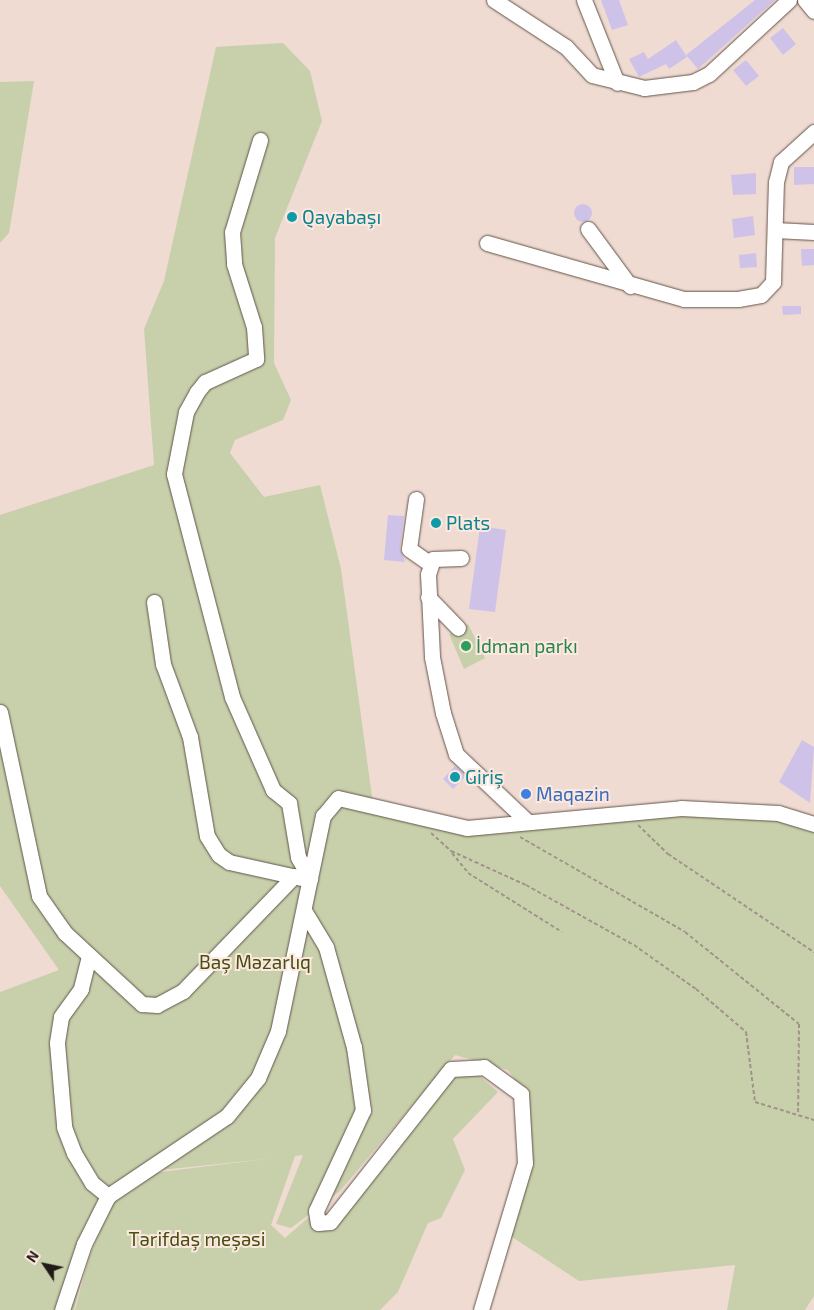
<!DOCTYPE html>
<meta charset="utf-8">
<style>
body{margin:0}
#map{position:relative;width:814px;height:1310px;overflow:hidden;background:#efdbd1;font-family:"Exo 2",sans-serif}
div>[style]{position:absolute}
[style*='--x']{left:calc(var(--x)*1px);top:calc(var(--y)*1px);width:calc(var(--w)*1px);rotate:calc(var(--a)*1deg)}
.green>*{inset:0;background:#c7d0ab}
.building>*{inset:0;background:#cfc2e8}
.round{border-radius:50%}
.path>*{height:2px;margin-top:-1px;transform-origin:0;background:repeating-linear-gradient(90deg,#a1928a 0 4px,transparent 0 6.5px)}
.roads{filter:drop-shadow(0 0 1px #64534a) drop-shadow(0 0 1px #64534a)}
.minor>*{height:15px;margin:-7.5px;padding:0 7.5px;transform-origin:7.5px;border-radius:7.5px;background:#fff}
.dots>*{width:14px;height:14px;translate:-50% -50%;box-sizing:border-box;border:2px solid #fce8de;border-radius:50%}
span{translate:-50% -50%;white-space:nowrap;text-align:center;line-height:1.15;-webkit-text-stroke:4px #fce8de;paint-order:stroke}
.culture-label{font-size:19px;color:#0d838f}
.left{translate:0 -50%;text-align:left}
.leisure-label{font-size:19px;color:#27864d}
.shop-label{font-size:19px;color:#366cbe}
.park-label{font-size:19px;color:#454f12}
.north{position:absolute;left:20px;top:1240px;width:50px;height:50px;-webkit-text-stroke:4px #fce8de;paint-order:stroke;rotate:304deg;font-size:14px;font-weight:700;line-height:20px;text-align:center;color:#211a16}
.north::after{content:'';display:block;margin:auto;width:18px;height:22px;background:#211a16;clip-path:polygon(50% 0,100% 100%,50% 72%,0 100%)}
</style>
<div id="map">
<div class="green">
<div style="clip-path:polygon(283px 43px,310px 71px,322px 121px,275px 238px,274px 363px,291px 400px,283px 420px,235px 440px,230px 453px,264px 497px,320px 485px,341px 569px,373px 804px,433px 826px,678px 804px,814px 823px,814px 1296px,805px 1310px,727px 1310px,735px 1265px,579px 1281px,509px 1235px,527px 1096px,508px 1070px,455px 1055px,340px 1191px,291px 1228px,276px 1224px,303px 1155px,295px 1156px,271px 1225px,285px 1238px,309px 1217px,316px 1226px,333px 1223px,448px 1077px,472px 1069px,498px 1092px,453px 1139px,465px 1170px,441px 1218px,428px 1223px,398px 1292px,380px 1310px,75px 1310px,89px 1257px,112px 1200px,152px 1173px,274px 1158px,152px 1171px,111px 1199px,87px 1257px,74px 1310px,0 1310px,0 992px,59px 970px,0 886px,0 515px,154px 465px,144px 329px,164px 281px,216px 47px)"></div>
<div style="clip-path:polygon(34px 81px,9px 233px,0 243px,0 82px)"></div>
<div style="clip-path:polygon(468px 624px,485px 658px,464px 669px,449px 634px)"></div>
</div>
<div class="building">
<div style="clip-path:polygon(601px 0,619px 0,628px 25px,612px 30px)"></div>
<div style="clip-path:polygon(755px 0,775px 0,698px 69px,686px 55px)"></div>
<div style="clip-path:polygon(783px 28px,796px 44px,783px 55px,770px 38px)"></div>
<div style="clip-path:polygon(676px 40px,687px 57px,669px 69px,666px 64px,639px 77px,629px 59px,644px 52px,648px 59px)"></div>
<div style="clip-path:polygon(746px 60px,759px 76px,746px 86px,733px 70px)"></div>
<div style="clip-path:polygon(794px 167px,814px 167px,814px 184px,794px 185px)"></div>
<div style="clip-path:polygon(756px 173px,756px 194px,733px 195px,731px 175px)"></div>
<div class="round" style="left:574px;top:204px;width:18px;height:18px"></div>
<div style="clip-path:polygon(753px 216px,755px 235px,734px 238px,732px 219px)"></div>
<div style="clip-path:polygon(801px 249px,814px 249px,814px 265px,802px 266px)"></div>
<div style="clip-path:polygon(756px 253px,757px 267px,740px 268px,739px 255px)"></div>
<div style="clip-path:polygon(782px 306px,801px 306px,801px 314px,783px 315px)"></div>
<div style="clip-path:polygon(388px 515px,404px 516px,400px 548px,405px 562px,384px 560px)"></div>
<div style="clip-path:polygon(480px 526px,506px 530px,495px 612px,469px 609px)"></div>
<div style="clip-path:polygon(802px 740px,814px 747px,810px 803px,779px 782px)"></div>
<div style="clip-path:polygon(455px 766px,466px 776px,453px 789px,443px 779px)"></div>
</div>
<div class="path">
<div style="--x:638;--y:825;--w:42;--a:44"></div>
<div style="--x:668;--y:854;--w:176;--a:33.9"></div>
<div style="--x:431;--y:833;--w:27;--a:42"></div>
<div style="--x:451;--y:851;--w:82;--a:24.4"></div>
<div style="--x:526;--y:885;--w:124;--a:29.1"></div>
<div style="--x:634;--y:945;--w:76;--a:35.4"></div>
<div style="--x:696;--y:989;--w:66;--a:40.7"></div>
<div style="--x:746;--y:1032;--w:71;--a:82.7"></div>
<div style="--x:755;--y:1102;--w:62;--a:17"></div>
<div style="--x:520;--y:837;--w:190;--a:29.9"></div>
<div style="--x:685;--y:932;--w:146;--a:38.9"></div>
<div style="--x:799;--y:1024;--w:91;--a:90.6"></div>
<div style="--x:452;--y:853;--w:26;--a:51"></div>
<div style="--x:468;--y:873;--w:111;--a:32.1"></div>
</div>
<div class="roads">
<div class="minor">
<div style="--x:494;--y:0;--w:86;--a:33.1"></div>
<div style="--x:566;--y:47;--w:38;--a:47"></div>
<div style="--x:592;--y:75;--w:54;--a:14"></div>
<div style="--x:644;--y:88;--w:49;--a:-7"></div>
<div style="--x:693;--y:82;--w:18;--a:-27"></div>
<div style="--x:709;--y:74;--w:109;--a:-42.8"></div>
<div style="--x:584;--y:0;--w:89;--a:68.3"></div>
<div style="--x:805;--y:0;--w:14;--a:51"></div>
<div style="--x:260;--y:140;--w:96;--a:106.9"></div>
<div style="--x:232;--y:232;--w:32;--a:86"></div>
<div style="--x:234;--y:264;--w:66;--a:72.4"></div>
<div style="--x:254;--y:327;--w:32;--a:86"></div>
<div style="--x:256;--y:359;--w:56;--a:155.7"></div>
<div style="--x:205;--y:382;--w:13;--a:129"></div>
<div style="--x:197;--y:392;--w:23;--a:119"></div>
<div style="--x:186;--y:412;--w:63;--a:101"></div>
<div style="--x:174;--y:474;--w:230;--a:75.4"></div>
<div style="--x:232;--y:697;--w:102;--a:66.2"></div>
<div style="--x:273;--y:790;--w:21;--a:39"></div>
<div style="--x:289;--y:803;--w:55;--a:80.5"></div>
<div style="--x:298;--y:857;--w:25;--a:61"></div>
<div style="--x:588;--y:229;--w:71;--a:53.6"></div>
<div style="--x:775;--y:230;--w:39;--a:3"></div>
<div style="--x:487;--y:243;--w:205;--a:15.9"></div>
<div style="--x:684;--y:299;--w:54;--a:0"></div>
<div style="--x:738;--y:299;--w:23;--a:-10"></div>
<div style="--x:761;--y:295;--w:18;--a:-47"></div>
<div style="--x:773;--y:282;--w:100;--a:-88.3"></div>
<div style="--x:776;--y:182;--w:21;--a:-76"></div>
<div style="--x:781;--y:162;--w:45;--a:-42.3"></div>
<div style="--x:416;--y:499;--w:50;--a:98"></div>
<div style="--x:409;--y:549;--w:24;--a:35"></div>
<div style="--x:461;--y:558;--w:28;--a:178"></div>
<div style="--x:433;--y:559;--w:16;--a:108"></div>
<div style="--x:428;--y:574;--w:83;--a:87.2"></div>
<div style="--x:432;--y:657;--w:57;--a:78.9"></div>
<div style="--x:443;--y:713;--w:43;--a:72.4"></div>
<div style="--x:456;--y:754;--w:99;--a:43.4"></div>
<div style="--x:428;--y:597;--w:43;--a:45.9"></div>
<div style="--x:154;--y:602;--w:63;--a:81.7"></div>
<div style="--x:163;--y:664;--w:78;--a:69.7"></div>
<div style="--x:190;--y:737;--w:100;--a:80.3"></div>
<div style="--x:207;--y:836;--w:22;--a:58"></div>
<div style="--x:219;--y:855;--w:12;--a:35"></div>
<div style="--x:229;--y:862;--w:74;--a:12.5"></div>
<div style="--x:0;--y:712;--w:188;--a:78"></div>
<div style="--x:39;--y:896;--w:45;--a:54.9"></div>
<div style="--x:65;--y:933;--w:105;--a:42.7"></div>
<div style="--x:142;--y:1004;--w:15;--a:4"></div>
<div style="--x:157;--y:1005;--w:30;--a:-28"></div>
<div style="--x:183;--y:991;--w:160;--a:-46"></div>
<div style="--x:305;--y:912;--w:41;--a:59"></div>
<div style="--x:326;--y:947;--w:104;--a:74.4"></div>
<div style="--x:354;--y:1047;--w:64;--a:81.9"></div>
<div style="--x:363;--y:1110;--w:111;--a:115"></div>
<div style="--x:316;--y:1211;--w:12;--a:81"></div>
<div style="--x:318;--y:1223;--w:12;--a:-5"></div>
<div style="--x:330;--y:1222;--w:195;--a:-51.7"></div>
<div style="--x:451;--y:1069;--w:33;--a:-3"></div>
<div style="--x:484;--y:1067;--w:46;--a:36.1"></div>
<div style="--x:521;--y:1094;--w:69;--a:86.7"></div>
<div style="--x:525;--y:1163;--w:153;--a:106.7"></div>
<div style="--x:89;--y:956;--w:34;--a:104"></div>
<div style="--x:81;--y:989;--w:34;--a:126"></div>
<div style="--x:61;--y:1017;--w:26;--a:99"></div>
<div style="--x:57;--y:1043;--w:47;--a:85.1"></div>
<div style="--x:61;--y:1090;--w:37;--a:85"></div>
<div style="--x:64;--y:1127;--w:28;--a:69"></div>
<div style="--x:74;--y:1153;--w:35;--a:59"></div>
<div style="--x:92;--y:1183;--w:21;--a:39"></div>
<div style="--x:62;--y:1310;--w:70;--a:-71.6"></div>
<div style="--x:84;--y:1244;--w:54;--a:-63.4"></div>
<div style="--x:108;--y:1196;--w:143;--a:-33.9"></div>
<div style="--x:227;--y:1116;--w:49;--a:-50.8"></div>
<div style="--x:258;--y:1078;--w:51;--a:-66.9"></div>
<div style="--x:278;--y:1031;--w:220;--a:-78.2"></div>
<div style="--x:323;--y:816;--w:23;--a:-50"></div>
<div style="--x:338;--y:798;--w:132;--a:13.1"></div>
<div style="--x:467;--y:828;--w:215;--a:-5.3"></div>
<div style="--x:681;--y:808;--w:97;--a:3"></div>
<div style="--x:778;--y:813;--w:38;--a:17"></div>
</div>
</div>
<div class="dots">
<div style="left:292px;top:217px;background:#0f9aa8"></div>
<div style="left:436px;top:523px;background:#0f9aa8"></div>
<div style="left:466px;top:646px;background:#2e9e5b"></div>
<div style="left:455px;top:777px;background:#0f9aa8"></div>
<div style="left:526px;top:794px;background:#3f7fe0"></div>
</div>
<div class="culture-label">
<span class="left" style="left:302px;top:217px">Qayabaşı</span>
<span class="left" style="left:446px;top:523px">Plats</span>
<span class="left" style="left:465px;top:777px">Giriş</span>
</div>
<div class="leisure-label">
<span class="left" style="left:476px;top:646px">İdman parkı</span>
</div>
<div class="shop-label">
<span class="left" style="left:536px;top:794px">Maqazin</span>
</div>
<div class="park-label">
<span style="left:255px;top:962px">Baş Məzarlıq</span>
<span style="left:197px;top:1239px">Tərifdaş meşəsi</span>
</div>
<div class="north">N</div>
</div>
